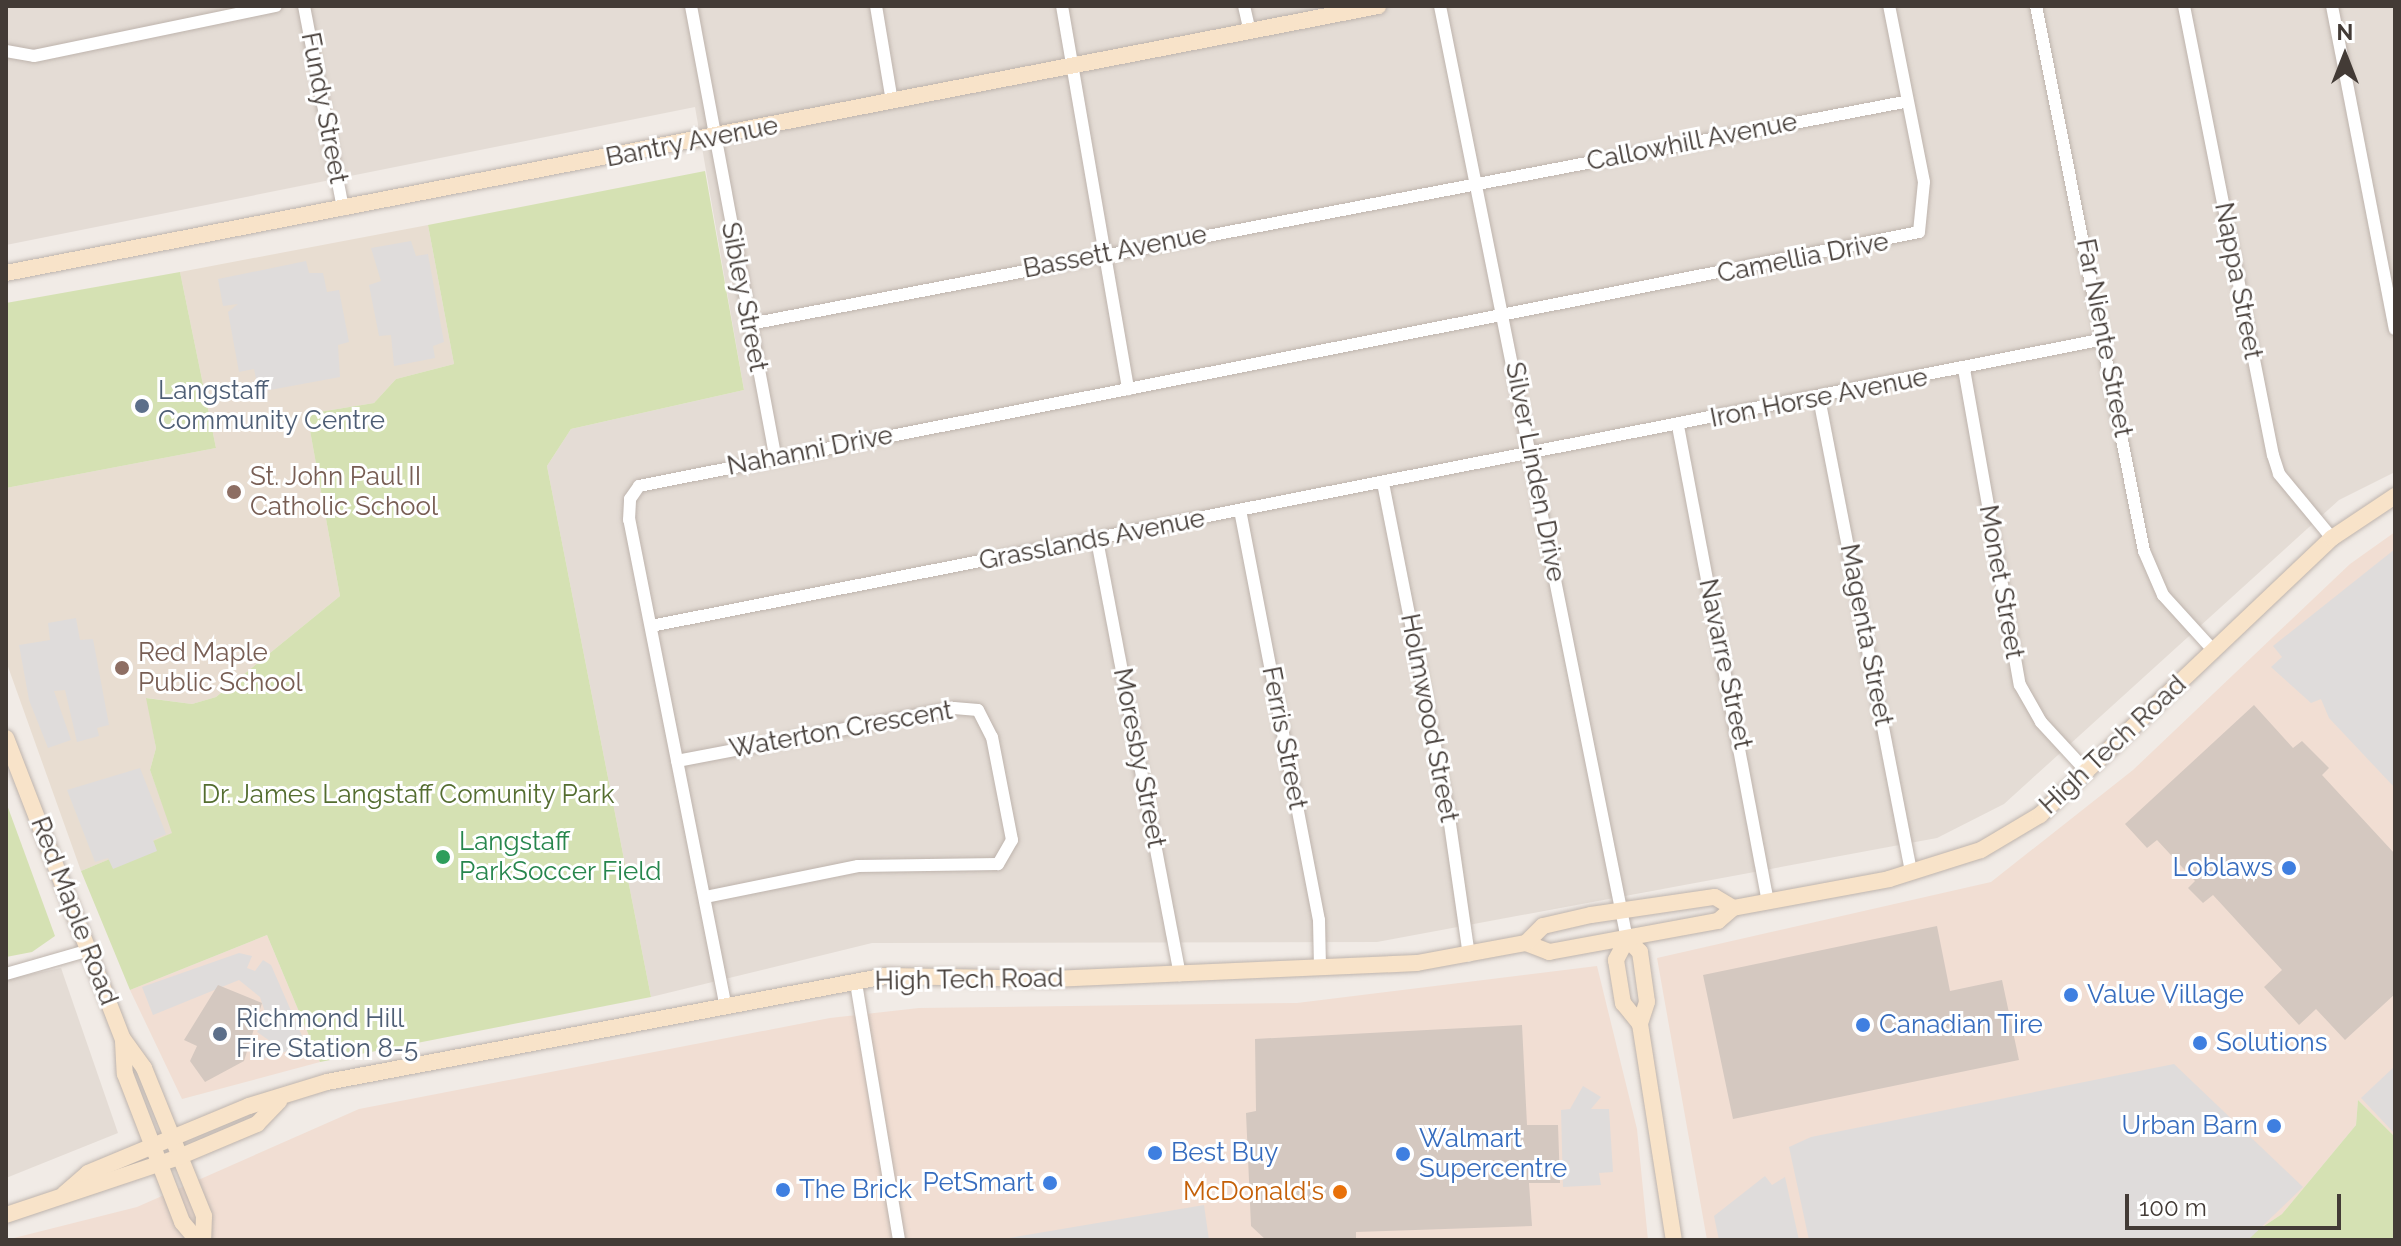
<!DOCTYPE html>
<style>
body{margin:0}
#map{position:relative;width:2401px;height:1246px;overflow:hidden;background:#f1ebe6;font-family:Raleway,sans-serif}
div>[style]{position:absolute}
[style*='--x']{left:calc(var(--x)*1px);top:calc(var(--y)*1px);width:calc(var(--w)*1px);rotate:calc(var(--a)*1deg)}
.residential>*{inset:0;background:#e4dcd5}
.commercial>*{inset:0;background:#f1ded3}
.education>*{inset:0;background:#e8ddd1}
.green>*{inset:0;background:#d5e1b3}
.parking>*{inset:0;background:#dfdcdb}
.building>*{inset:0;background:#d4c8c0}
.roads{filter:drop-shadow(0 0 2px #beb4ad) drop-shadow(0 0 2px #beb4ad)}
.street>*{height:12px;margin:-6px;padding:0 6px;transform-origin:6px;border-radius:6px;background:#fff}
.secondary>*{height:16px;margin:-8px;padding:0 8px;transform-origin:8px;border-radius:8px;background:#f8e3c9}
.dots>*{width:22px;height:22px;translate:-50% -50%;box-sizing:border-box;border:4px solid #fff;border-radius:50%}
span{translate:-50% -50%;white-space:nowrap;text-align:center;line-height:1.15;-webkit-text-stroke:6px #fff;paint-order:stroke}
.street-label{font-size:26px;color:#433b36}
.service-label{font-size:26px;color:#4e5e75}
.left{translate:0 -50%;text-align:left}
.education-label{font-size:26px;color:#785e54}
.park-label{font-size:26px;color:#546d30}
.leisure-label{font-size:26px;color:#27864d}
.shop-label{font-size:26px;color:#366cbe}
.right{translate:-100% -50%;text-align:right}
.food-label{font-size:26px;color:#c56008}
.frame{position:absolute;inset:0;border:8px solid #433b36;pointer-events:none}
.north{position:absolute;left:2305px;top:16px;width:80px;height:80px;-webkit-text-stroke:6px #fff;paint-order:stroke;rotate:0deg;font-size:22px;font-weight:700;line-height:32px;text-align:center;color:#433b36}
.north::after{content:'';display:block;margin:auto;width:28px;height:36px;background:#433b36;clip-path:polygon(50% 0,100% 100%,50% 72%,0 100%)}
.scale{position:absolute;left:2125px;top:1194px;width:216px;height:36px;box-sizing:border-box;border:4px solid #433b36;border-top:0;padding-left:10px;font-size:24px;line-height:28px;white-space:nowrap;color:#433b36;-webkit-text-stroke:6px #fff;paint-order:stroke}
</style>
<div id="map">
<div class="residential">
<div style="clip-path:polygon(6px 6px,2395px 6px,2395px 472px,2339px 500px,2004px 804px,1937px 838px,1377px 942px,872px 943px,651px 997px,547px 466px,571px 429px,744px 390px,695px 107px,6px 245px)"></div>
<div style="clip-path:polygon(61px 968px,118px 1133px,6px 1178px,6px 979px)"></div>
</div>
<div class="commercial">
<div style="clip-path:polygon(2395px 532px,2395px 1137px,2358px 1100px,2356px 1125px,2282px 1214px,2243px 1240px,1707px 1240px,1657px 958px,1991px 882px,2133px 770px,2350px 564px)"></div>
<div style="clip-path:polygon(267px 935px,320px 1062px,182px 1099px,130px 990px)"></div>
<div style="clip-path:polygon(1597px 966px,1637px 1129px,1648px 1240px,6px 1240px,137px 1207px,359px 1109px,830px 1018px,919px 1008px,1297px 1003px)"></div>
</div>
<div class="education">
<div style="clip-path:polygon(428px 225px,454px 364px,396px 379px,374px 403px,307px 414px,340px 596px,216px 697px,192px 704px,147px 698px,156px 748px,150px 770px,173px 833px,81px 871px,6px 661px,6px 488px,216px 448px,180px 272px)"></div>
</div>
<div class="green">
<div style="clip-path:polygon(705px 171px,744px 390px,571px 429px,547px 466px,651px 997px,320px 1062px,267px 935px,130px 990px,81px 871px,172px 833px,150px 770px,156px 748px,146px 698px,192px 704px,216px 697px,340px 596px,307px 414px,374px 403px,396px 379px,454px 364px,428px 225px)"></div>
<div style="clip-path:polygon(180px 272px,216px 448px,6px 488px,6px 303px)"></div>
<div style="clip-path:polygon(6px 802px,55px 936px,32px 952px,6px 957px)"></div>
<div style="clip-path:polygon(2358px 1100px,2395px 1137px,2395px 1240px,2243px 1240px,2282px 1214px,2356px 1125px)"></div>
</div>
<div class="parking">
<div style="clip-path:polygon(411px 241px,416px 256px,428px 254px,444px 342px,433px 346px,435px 358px,394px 366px,391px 335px,379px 336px,369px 285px,381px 281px,371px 248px)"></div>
<div style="clip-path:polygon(306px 261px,309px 273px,323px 273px,327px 292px,339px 290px,349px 342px,338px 345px,340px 377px,259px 392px,254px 369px,239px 372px,228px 312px,238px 304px,223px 306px,218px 279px)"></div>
<div style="clip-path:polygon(2395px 549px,2395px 788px,2329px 718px,2321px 699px,2311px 703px,2271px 667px,2282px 657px,2273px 646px)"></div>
<div style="clip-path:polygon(76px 618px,80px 640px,93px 639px,109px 725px,97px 728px,99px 736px,77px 742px,65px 690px,54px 691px,71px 740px,48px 748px,29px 700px,19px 645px,50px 640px,48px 623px)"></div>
<div style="clip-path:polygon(140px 768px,166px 834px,153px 840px,157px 851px,113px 869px,108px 858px,95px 862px,67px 790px)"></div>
<div style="clip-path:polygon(239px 953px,252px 956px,247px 968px,255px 971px,263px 960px,271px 965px,306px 1045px,263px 1059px,258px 1046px,270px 1041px,257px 1032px,266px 1015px,260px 997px,239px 980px,153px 1015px,142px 987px)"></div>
<div style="clip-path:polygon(2174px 1064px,2303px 1187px,2248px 1240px,1809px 1240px,1789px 1147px,1811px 1137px)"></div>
<div style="clip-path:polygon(2395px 1066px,2395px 1134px,2361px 1098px)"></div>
<div style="clip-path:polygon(1583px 1086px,1601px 1097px,1591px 1109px,1609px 1109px,1613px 1172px,1599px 1173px,1601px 1185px,1563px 1187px,1561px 1110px,1570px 1109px)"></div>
<div style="clip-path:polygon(1765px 1176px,1772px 1185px,1785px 1177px,1799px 1240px,1719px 1240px,1714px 1216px)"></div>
<div style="clip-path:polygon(1204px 1205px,1209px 1240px,997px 1240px)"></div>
</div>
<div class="building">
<div style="clip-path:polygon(2254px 705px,2293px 748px,2302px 741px,2329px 768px,2322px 775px,2395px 854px,2395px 994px,2345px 1040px,2316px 1009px,2299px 1025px,2264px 987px,2282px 970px,2213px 895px,2203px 903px,2188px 888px,2195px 881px,2157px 840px,2147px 848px,2125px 824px)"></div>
<div style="clip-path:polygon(1937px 926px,1950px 991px,2002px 980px,2019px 1060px,1733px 1119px,1703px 975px)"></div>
<div style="clip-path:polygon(218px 985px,262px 1003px,244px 1061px,205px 1082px,190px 1061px,197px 1046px,184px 1040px)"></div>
<div style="clip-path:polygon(1522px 1025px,1527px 1125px,1558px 1125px,1560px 1183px,1529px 1183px,1532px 1226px,1356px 1232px,1356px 1240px,1266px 1240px,1251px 1226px,1246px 1113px,1256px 1111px,1255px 1039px)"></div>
</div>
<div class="roads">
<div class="street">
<div style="--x:304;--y:6;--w:207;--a:79.1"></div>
<div style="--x:691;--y:6;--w:458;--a:79.4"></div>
<div style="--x:876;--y:6;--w:97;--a:80.5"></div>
<div style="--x:1062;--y:6;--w:389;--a:80.2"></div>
<div style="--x:1244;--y:6;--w:26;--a:77"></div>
<div style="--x:1440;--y:6;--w:952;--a:78.67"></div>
<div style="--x:2036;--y:6;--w:556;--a:78.79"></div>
<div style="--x:2144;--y:551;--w:48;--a:66.6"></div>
<div style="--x:2163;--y:595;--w:74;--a:47.7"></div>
<div style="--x:2184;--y:6;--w:458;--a:78.8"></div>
<div style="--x:2273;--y:455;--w:20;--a:72"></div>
<div style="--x:2279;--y:474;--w:83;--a:50.4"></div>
<div style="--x:2332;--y:6;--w:329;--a:79"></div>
<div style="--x:6;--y:51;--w:28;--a:10"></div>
<div style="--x:34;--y:56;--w:247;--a:-11.7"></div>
<div style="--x:750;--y:324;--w:1175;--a:-10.89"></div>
<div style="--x:1964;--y:369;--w:321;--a:80"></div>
<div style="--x:2020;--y:685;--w:43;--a:60.4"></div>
<div style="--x:2041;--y:722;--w:69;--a:47.3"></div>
<div style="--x:1819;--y:398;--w:483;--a:79"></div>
<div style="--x:1678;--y:426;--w:484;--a:79.3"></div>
<div style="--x:1383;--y:483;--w:333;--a:78.8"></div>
<div style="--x:1448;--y:810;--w:147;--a:81.8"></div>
<div style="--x:1240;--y:510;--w:418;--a:79.1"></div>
<div style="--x:1319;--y:920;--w:47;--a:88.8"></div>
<div style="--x:1097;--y:540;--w:443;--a:79.2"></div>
<div style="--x:651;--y:626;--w:1482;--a:-11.17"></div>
<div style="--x:677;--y:761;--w:282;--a:-10.8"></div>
<div style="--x:954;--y:708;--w:24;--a:5"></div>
<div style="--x:978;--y:710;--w:30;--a:63"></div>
<div style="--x:992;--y:737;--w:105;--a:79"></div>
<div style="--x:1012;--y:840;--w:28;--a:120"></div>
<div style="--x:998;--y:864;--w:140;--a:179.2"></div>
<div style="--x:858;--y:866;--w:155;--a:168.5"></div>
<div style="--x:6;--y:974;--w:86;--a:-16.1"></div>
<div style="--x:856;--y:983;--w:261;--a:80.5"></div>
<div style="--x:726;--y:1008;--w:498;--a:-101.2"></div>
<div style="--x:629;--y:520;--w:21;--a:-87"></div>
<div style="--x:630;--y:499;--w:16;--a:-55"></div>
<div style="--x:639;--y:486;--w:1305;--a:-11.22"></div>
<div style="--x:1919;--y:232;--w:50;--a:-84.3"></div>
<div style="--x:1924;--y:182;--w:179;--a:-101.2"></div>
</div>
<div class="secondary">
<div style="--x:6;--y:273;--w:1398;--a:-11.01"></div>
<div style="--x:6;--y:738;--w:323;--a:68.8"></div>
<div style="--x:123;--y:1039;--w:36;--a:54"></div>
<div style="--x:144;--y:1068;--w:160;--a:67.9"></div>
<div style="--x:204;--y:1216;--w:24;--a:92"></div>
<div style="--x:1627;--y:939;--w:24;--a:118"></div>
<div style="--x:1616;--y:960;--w:44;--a:80.8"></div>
<div style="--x:1623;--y:1003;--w:27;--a:51"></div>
<div style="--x:1640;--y:1024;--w:219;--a:81.1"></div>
<div style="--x:1627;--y:939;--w:18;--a:45"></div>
<div style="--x:1640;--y:952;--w:50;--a:82"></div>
<div style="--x:1647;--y:1002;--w:23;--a:108"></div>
<div style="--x:1526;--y:943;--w:25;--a:21"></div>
<div style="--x:1549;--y:952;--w:172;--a:-10.4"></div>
<div style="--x:1718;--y:921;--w:20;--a:-41"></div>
<div style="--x:1733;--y:908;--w:159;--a:-10.5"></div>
<div style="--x:1889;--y:879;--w:96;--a:-17.5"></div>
<div style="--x:1981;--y:850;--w:69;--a:-30.7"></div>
<div style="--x:2040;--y:815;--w:402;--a:-43.5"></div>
<div style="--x:2332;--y:538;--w:76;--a:-33.7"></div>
<div style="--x:123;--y:1041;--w:33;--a:87"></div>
<div style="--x:125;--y:1074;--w:159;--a:68.9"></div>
<div style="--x:182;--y:1222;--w:23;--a:50"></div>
<div style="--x:64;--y:1194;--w:32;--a:-41"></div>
<div style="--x:88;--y:1173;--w:174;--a:-22.6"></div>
<div style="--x:249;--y:1106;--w:82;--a:-17.1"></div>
<div style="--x:327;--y:1082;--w:569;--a:-10.74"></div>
<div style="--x:886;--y:976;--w:166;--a:1"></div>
<div style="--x:1052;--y:979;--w:365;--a:-2.5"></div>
<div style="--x:1417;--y:963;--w:111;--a:-10.4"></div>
<div style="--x:1526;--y:943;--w:24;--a:-45"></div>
<div style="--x:1543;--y:926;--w:49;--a:-12.9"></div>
<div style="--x:1591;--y:915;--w:125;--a:-8.3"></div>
<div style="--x:1715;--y:897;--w:21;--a:31"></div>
<div style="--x:6;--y:1215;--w:182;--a:-18.5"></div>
<div style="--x:179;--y:1157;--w:85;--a:-22.9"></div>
<div style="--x:257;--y:1124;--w:32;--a:-46"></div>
</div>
</div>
<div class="dots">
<div style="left:142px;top:406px;background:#5c6f8a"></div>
<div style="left:234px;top:492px;background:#8d6e63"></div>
<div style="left:122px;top:668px;background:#8d6e63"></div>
<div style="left:443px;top:857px;background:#2e9e5b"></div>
<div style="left:2289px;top:868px;background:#3f7fe0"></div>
<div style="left:2071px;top:995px;background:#3f7fe0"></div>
<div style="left:1863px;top:1025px;background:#3f7fe0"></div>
<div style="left:220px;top:1034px;background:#5c6f8a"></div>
<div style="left:2200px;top:1043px;background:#3f7fe0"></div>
<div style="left:2274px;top:1126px;background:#3f7fe0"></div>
<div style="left:1155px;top:1153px;background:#3f7fe0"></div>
<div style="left:1403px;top:1154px;background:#3f7fe0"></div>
<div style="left:1050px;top:1183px;background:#3f7fe0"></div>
<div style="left:783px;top:1190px;background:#3f7fe0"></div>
<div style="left:1340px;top:1192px;background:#e8710a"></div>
</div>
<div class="street-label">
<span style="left:324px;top:108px;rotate:79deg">Fundy Street</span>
<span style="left:692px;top:142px;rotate:-11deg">Bantry Avenue</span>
<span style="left:1692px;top:142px;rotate:-11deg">Callowhill Avenue</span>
<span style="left:1115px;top:252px;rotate:-11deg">Bassett Avenue</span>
<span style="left:1803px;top:258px;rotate:-11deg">Camellia Drive</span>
<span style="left:2238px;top:281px;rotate:79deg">Nappa Street</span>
<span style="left:744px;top:297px;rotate:79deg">Sibley Street</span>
<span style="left:2104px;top:338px;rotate:79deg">Far Niente Street</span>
<span style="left:1819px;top:398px;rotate:-11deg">Iron Horse Avenue</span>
<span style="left:810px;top:451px;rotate:-11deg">Nahanni Drive</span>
<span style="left:1535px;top:472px;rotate:79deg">Silver Linden Drive</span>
<span style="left:1092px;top:540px;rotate:-11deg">Grasslands Avenue</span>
<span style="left:2001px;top:582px;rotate:80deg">Monet Street</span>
<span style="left:1866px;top:635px;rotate:79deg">Magenta Street</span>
<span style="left:1725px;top:664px;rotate:78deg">Navarre Street</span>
<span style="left:1429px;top:718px;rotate:79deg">Holmwood Street</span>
<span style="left:841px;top:730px;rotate:-10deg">Waterton Crescent</span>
<span style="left:1284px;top:738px;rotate:79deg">Ferris Street</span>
<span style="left:2113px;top:745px;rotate:-43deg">High Tech Road</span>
<span style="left:1139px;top:758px;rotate:79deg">Moresby Street</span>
<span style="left:74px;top:911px;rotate:69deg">Red Maple Road</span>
<span style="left:969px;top:980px;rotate:-1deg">High Tech Road</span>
</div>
<div class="service-label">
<span class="left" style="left:158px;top:406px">Langstaff<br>Community Centre</span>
<span class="left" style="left:236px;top:1034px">Richmond Hill<br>Fire Station 8-5</span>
</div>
<div class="education-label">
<span class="left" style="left:250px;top:492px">St. John Paul II<br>Catholic School</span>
<span class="left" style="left:138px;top:668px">Red Maple<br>Public School</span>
</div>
<div class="park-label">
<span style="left:408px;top:795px">Dr. James Langstaff Comunity Park</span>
</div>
<div class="leisure-label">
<span class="left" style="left:459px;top:857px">Langstaff<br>ParkSoccer Field</span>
</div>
<div class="shop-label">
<span class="right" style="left:2273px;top:868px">Loblaws</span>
<span class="left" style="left:2087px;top:995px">Value Village</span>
<span class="left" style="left:1879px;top:1025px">Canadian Tire</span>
<span class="left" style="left:2216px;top:1043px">Solutions</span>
<span class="right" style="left:2258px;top:1126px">Urban Barn</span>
<span class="left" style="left:1419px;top:1154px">Walmart<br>Supercentre</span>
<span class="left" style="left:1171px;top:1153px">Best Buy</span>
<span class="right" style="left:1034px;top:1183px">PetSmart</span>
<span class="left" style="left:799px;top:1190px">The Brick</span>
</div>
<div class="food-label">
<span class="right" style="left:1324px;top:1192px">McDonald's</span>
</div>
<div class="frame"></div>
<div class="north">N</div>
<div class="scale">100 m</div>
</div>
